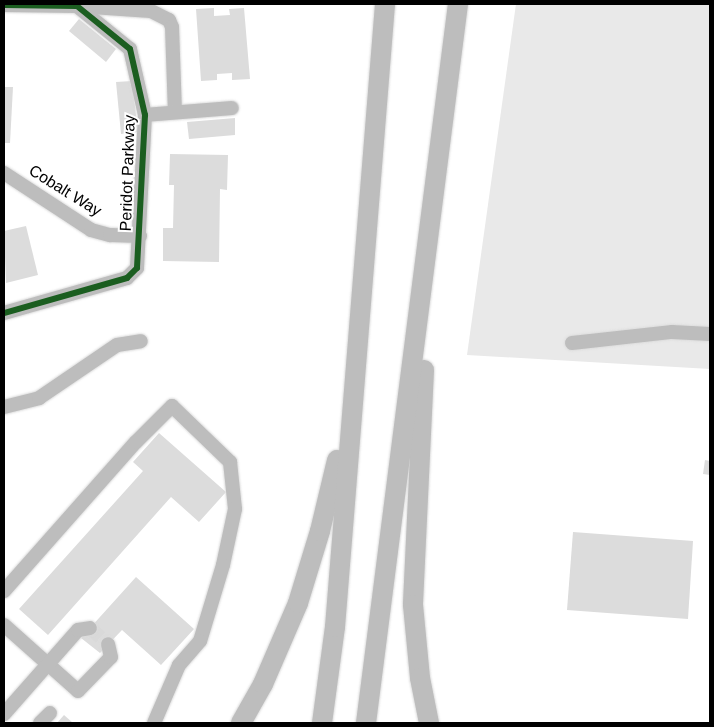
<!DOCTYPE html>
<style>
body{margin:0}
#map{position:relative;width:714px;height:727px;overflow:hidden;background:#fff;font-family:Arial,sans-serif}
div>[style]{position:absolute}
[style*='--x']{left:calc(var(--x)*1px);top:calc(var(--y)*1px);width:calc(var(--w)*1px);rotate:calc(var(--a)*1deg)}
.green>*{inset:0;background:#e9e9e9}
.building>*{inset:0;background:#dcdcdc}
.minor-tunnel>*{height:14px;margin-top:-7px;transform-origin:0;background:repeating-linear-gradient(90deg,#d9d9d9 0 14px,transparent 0 21px)}
.roads{filter:drop-shadow(0 0 1px #dbdbdb) drop-shadow(0 0 1px #dbdbdb)}
.minor>*{height:14px;margin:-7px;padding:0 7px;transform-origin:7px;border-radius:7px;background:#bdbdbd}
.highway>*{height:20px;margin:-10px;padding:0 10px;transform-origin:10px;border-radius:10px;background:#bdbdbd}
.cycleway>*{height:6px;margin:-3px;padding:0 3px;transform-origin:3px;border-radius:3px;background:#1b5e20}
span{translate:-50% -50%;white-space:nowrap;text-align:center;line-height:1.15;-webkit-text-stroke:4px #fff;paint-order:stroke}
.street-label{font-size:16px;color:#000}
.frame{position:absolute;inset:0;border:5px solid #000;pointer-events:none}
</style>
<div id="map">
<div class="green">
<div style="clip-path:polygon(516px 4px,710px 4px,710px 369px,467px 355px)"></div>
</div>
<div class="building">
<div style="clip-path:polygon(214px 8px,214px 16px,230px 15px,229px 9px,244px 8px,250px 79px,232px 80px,232px 73px,217px 74px,217px 80px,201px 81px,196px 9px)"></div>
<div style="clip-path:polygon(79px 19px,116px 49px,106px 62px,69px 31px)"></div>
<div style="clip-path:polygon(132px 81px,138px 132px,121px 134px,116px 82px)"></div>
<div style="clip-path:polygon(4px 87px,13px 87px,10px 143px,4px 143px)"></div>
<div style="clip-path:polygon(235px 118px,235px 135px,189px 139px,187px 122px)"></div>
<div style="clip-path:polygon(170px 154px,228px 155px,227px 190px,220px 189px,219px 262px,163px 261px,163px 228px,173px 228px,174px 185px,169px 185px)"></div>
<div style="clip-path:polygon(26px 226px,38px 275px,6px 283px,4px 231px)"></div>
<div style="clip-path:polygon(159px 433px,226px 492px,199px 522px,171px 497px,48px 635px,19px 609px,143px 471px,133px 462px)"></div>
<div style="clip-path:polygon(705px 460px,710px 461px,710px 475px,703px 474px)"></div>
<div style="clip-path:polygon(573px 532px,693px 541px,688px 619px,567px 610px)"></div>
<div style="clip-path:polygon(136px 577px,194px 629px,161px 665px,122px 630px,100px 653px,81px 638px)"></div>
<div style="clip-path:polygon(64px 715px,73px 723px,57px 723px)"></div>
</div>
<div class="minor-tunnel">
<div style="--x:90;--y:628;--w:24;--a:42"></div>
</div>
<div class="roads">
<div class="minor">
<div style="--x:4;--y:5;--w:73;--a:0.8"></div>
<div style="--x:77;--y:6;--w:68;--a:39.1"></div>
<div style="--x:130;--y:49;--w:68;--a:77.2"></div>
<div style="--x:145;--y:115;--w:153;--a:93"></div>
<div style="--x:137;--y:268;--w:14;--a:135"></div>
<div style="--x:127;--y:278;--w:128;--a:164.1"></div>
<div style="--x:77;--y:6;--w:74;--a:3.9"></div>
<div style="--x:151;--y:11;--w:20;--a:27"></div>
<div style="--x:169;--y:20;--w:8;--a:67"></div>
<div style="--x:172;--y:27;--w:85;--a:88"></div>
<div style="--x:145;--y:115;--w:87;--a:-4.6"></div>
<div style="--x:4;--y:173;--w:104;--a:33.2"></div>
<div style="--x:91;--y:230;--w:20;--a:15"></div>
<div style="--x:110;--y:235;--w:30;--a:2"></div>
<div style="--x:572;--y:343;--w:101;--a:-6.3"></div>
<div style="--x:672;--y:332;--w:38;--a:3"></div>
<div style="--x:4;--y:407;--w:36;--a:-14"></div>
<div style="--x:39;--y:398;--w:94;--a:-34.2"></div>
<div style="--x:117;--y:345;--w:24;--a:-9"></div>
<div style="--x:4;--y:591;--w:199;--a:-48.5"></div>
<div style="--x:136;--y:442;--w:51;--a:-45"></div>
<div style="--x:172;--y:406;--w:81;--a:44"></div>
<div style="--x:230;--y:462;--w:47;--a:83.9"></div>
<div style="--x:235;--y:509;--w:57;--a:102.1"></div>
<div style="--x:223;--y:565;--w:79;--a:106.8"></div>
<div style="--x:200;--y:641;--w:32;--a:131"></div>
<div style="--x:179;--y:665;--w:63;--a:113.3"></div>
<div style="--x:4;--y:625;--w:99;--a:41.7"></div>
<div style="--x:78;--y:691;--w:47;--a:-45.9"></div>
<div style="--x:111;--y:657;--w:13;--a:-103"></div>
<div style="--x:4;--y:714;--w:112;--a:-48.6"></div>
<div style="--x:78;--y:630;--w:12;--a:-9"></div>
<div style="--x:40;--y:723;--w:14;--a:-45"></div>
</div>
<div class="highway">
<div style="--x:424;--y:370;--w:235;--a:92.7"></div>
<div style="--x:413;--y:605;--w:73;--a:84.5"></div>
<div style="--x:420;--y:678;--w:46;--a:78.7"></div>
<div style="--x:241;--y:723;--w:45;--a:-60.6"></div>
<div style="--x:263;--y:684;--w:88;--a:-66.6"></div>
<div style="--x:298;--y:603;--w:75;--a:-73"></div>
<div style="--x:320;--y:531;--w:73;--a:-76.5"></div>
<div style="--x:322;--y:723;--w:97;--a:-82.3"></div>
<div style="--x:335;--y:627;--w:625;--a:-85.41"></div>
<div style="--x:366;--y:723;--w:725;--a:-82.71"></div>
</div>
</div>
<div class="cycleway">
<div style="--x:4;--y:5;--w:73;--a:0.8"></div>
<div style="--x:77;--y:6;--w:68;--a:39.1"></div>
<div style="--x:130;--y:49;--w:68;--a:77.2"></div>
<div style="--x:145;--y:115;--w:153;--a:93"></div>
<div style="--x:137;--y:268;--w:14;--a:135"></div>
<div style="--x:127;--y:278;--w:128;--a:164.1"></div>
</div>
<div class="street-label">
<span style="left:128px;top:173px;rotate:-88deg">Peridot Parkway</span>
<span style="left:65px;top:191px;rotate:32deg">Cobalt Way</span>
</div>
<div class="frame"></div>
</div>
